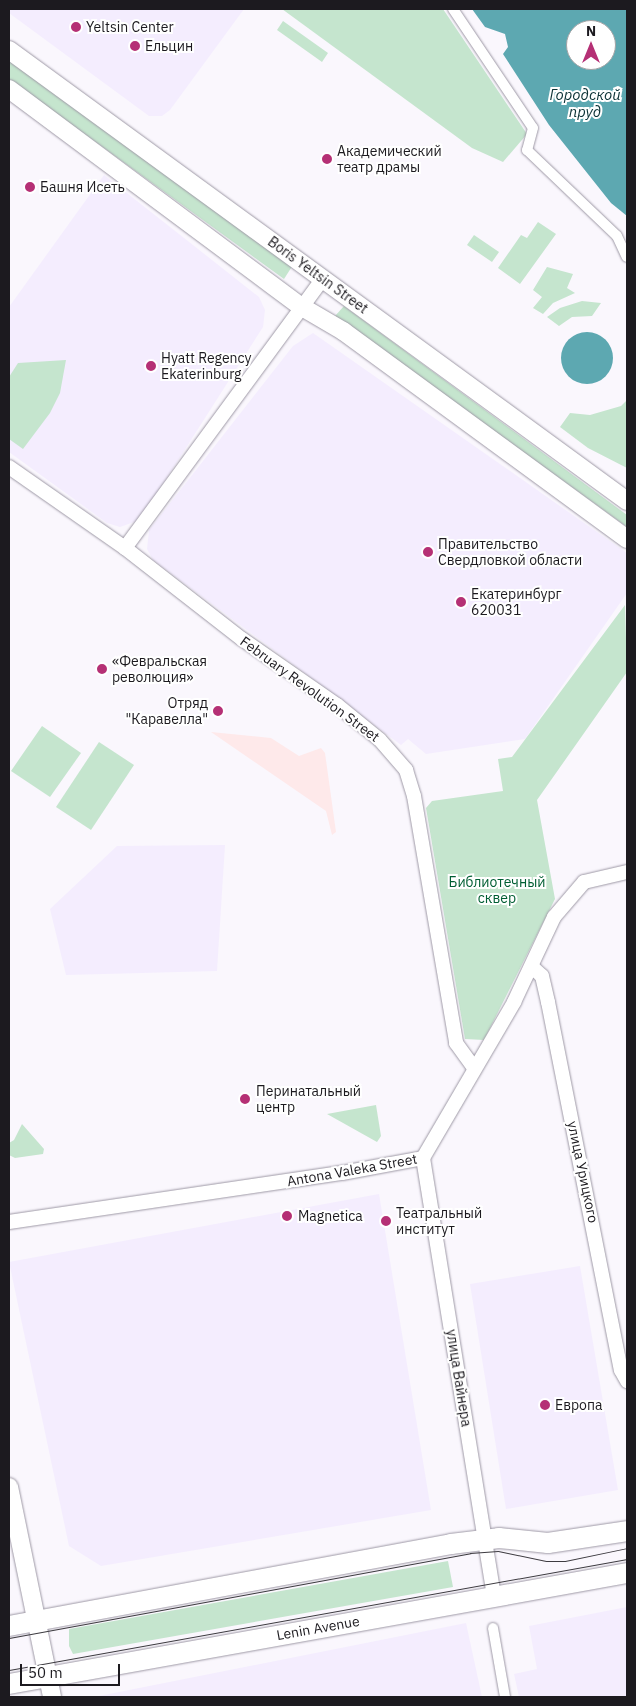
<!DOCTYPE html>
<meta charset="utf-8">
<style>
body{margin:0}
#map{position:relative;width:636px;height:1706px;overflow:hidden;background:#faf7fd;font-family:"IBM Plex Sans",sans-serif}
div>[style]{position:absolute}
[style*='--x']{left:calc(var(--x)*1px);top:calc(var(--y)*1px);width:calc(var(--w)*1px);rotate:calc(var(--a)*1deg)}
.built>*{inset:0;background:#f4edfe}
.industrial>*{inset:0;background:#fee9ea}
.green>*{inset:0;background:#c5e5ce}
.water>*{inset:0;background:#5da8b1}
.round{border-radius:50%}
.roads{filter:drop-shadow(0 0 1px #9e99a6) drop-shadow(0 0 1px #9e99a6)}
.pedestrian>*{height:10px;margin:-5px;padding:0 5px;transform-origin:5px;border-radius:5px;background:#fff}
.minor>*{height:14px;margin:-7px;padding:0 7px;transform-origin:7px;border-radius:7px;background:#fff}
.tertiary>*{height:18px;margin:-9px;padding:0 9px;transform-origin:9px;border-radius:9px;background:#fff}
.secondary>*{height:20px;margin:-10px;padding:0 10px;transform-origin:10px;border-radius:10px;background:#fff}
.tram>*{height:1px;margin:-0.5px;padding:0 0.5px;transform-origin:0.5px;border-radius:0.5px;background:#3d3b40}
.dots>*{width:14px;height:14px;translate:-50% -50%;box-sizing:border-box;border:2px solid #fff;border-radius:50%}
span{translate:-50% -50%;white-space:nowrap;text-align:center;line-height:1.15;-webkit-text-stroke:4px #fff;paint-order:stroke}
.poi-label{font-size:14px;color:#1c1a1f}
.left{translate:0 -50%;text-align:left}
.right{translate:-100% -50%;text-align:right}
.street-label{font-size:14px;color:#1c1a1f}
.park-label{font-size:14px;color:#005e33}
.water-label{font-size:15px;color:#0c3236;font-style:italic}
.frame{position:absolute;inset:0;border:10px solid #1c1a1f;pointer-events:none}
.north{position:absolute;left:566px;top:20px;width:50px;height:50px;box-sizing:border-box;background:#fff;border:1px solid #a4a3a5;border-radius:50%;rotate:0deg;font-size:14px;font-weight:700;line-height:20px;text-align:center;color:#1c1a1f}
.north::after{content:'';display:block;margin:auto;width:18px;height:22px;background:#b53075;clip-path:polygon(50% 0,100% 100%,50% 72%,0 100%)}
.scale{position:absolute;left:20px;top:1664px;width:100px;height:22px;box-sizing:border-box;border:2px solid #1c1a1f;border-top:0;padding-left:6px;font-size:15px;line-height:18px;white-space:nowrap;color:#1c1a1f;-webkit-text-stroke:4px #fff;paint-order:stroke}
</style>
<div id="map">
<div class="built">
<div style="clip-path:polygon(9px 9px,244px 9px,170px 110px,162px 116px,149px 116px,9px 13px)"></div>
<div style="clip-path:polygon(104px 175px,259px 297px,265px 310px,263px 327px,140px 520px,120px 527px,107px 523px,9px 452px,9px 307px)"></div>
<div style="clip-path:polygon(313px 333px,627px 553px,627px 593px,525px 739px,426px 754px,408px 739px,401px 745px,153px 560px,147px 549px,149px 530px,293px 346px)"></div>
<div style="clip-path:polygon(225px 845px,217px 971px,66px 975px,50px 909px,117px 846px)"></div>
<div style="clip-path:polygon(379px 1194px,431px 1510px,101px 1566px,69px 1546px,9px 1262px)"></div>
<div style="clip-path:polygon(580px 1266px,618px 1490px,506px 1509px,470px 1284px)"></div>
<div style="clip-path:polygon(627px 1607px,627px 1697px,519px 1697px,514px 1674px,537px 1669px,529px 1626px)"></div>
<div style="clip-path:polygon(466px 1623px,482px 1697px,94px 1697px)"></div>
</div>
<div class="industrial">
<div style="clip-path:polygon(211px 732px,271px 738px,299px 756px,321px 748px,325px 753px,336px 832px,332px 835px,326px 811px)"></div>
</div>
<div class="green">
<div style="clip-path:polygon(282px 9px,443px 9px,527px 134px,503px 162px,472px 148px)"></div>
<div style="clip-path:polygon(283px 21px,328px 53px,322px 62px,277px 30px)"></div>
<div style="clip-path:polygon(9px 59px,293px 265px,284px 279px,9px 79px)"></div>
<div style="clip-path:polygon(538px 222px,556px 234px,520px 284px,498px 268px,521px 235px,527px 238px)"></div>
<div style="clip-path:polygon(474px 235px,499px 252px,492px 262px,467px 245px)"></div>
<div style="clip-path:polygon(547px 267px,573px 274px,567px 288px,575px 293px,553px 303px,543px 314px,533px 308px,542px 297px,533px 290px)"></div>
<div style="clip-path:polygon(582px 301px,601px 303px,592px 316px,572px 317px,559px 326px,547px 317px,560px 308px)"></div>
<div style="clip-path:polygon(344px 306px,627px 515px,627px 527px,335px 316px)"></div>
<div style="clip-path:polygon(66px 360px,60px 393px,50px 413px,23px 449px,9px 439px,9px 377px,18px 363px)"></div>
<div style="clip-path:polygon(627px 400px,627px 468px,588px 448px,560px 427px,570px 413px,590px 415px,621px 406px)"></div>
<div style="clip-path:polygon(625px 605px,627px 672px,537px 800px,555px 899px,484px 1040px,465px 1039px,426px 808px,432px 801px,503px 791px,498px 759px,512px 757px)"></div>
<div style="clip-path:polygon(42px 726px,81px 753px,50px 797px,11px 771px)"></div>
<div style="clip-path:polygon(99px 742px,134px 765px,91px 830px,56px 807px)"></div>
<div style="clip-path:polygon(376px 1105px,381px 1136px,377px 1142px,327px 1114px)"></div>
<div style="clip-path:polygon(22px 1124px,44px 1149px,43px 1154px,15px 1158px,9px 1155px,9px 1143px,14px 1140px)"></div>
<div style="clip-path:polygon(448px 1561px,453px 1587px,73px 1654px,69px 1646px,69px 1629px)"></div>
</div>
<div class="water">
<div style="clip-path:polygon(evenodd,472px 9px,627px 9px,627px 216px,611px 203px,549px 125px,503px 54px,508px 47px,505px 34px,485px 27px,472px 9px,576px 30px,606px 30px,606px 60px,576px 60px,576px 30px)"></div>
<div class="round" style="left:561px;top:332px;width:52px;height:52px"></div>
</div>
<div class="roads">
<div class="pedestrian">
<div style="--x:453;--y:9;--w:143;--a:56.1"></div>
<div style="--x:533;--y:128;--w:23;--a:105"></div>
<div style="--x:527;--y:150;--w:124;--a:43.7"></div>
<div style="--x:617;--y:236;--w:23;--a:65"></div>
<div style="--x:493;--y:1628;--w:70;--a:80.1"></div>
</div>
<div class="minor">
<div style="--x:9;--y:467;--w:141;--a:34.9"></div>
<div style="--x:125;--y:548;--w:148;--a:37.9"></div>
<div style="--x:242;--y:639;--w:116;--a:34.8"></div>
<div style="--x:337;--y:705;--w:55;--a:39.1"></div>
<div style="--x:380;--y:740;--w:40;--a:49"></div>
<div style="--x:406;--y:770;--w:27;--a:73"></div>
<div style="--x:414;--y:796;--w:251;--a:80.3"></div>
<div style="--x:456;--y:1043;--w:31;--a:54"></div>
<div style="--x:125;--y:548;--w:335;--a:-53.7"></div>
<div style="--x:532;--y:967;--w:13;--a:42"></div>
<div style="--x:542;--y:976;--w:27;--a:77"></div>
<div style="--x:548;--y:1002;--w:375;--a:78.8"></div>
<div style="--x:621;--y:1370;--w:13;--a:61"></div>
<div style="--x:423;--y:1158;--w:446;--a:80.8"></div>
<div style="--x:9;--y:1222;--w:337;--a:-8.4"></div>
<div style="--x:342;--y:1173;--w:82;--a:-10.5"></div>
<div style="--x:423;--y:1158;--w:181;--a:-59.7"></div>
<div style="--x:514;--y:1002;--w:94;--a:-64.8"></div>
<div style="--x:554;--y:917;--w:46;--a:-49.4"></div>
<div style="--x:584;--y:882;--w:44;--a:-13.1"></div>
</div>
<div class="tertiary">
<div style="--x:9;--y:50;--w:765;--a:36.12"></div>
<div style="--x:9;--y:89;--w:365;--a:36.7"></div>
<div style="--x:302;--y:307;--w:48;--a:30.3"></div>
<div style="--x:343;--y:331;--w:352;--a:36.2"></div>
<div style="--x:9;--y:1487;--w:214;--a:78.4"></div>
</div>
<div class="secondary">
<div style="--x:9;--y:1626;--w:450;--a:-10.5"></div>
<div style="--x:451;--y:1544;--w:48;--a:-7.1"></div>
<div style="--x:499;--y:1538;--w:49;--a:5.8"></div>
<div style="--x:548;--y:1543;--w:80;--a:-8.6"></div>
<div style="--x:9;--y:1684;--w:628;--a:-10.18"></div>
</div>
</div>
<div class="tram">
<div style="--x:9;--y:1638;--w:469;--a:-10.4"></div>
<div style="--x:470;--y:1553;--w:28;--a:-4"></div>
<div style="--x:498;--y:1551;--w:49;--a:11.8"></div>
<div style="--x:546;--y:1561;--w:19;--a:0"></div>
<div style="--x:565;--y:1561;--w:63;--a:-11.8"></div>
<div style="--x:9;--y:1670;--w:628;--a:-10.18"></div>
</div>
<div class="dots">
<div style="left:76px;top:27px;background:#b53075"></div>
<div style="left:135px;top:46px;background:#b53075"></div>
<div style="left:327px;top:159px;background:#b53075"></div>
<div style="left:30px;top:187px;background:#b53075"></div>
<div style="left:151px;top:366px;background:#b53075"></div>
<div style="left:428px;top:552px;background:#b53075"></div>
<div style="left:461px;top:602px;background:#b53075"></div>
<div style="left:102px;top:669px;background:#b53075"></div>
<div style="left:218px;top:711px;background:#b53075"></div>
<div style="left:245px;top:1099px;background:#b53075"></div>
<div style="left:287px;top:1216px;background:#b53075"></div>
<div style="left:386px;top:1221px;background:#b53075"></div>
<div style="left:545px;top:1405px;background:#b53075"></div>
</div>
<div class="poi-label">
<span class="left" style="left:86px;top:27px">Yeltsin Center</span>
<span class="left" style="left:145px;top:46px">Ельцин</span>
<span class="left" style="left:337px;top:159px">Академический<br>театр драмы</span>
<span class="left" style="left:40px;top:187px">Башня Исеть</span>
<span class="left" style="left:161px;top:366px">Hyatt Regency<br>Ekaterinburg</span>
<span class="left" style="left:438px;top:552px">Правительство<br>Свердловкой области</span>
<span class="left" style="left:471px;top:602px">Екатеринбург<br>620031</span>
<span class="left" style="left:112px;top:669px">«Февральская<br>революция»</span>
<span class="right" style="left:208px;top:711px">Отряд<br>"Каравелла"</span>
<span class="left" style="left:256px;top:1099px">Перинатальный<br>центр</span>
<span class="left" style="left:396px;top:1221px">Театральный<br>институт</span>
<span class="left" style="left:298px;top:1216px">Magnetica</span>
<span class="left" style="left:555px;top:1405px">Европа</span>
</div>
<div class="street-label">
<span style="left:318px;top:275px;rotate:36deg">Boris Yeltsin Street</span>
<span style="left:310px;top:689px;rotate:36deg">February Revolution Street</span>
<span style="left:352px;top:1170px;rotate:-10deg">Antona Valeka Street</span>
<span style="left:583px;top:1172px;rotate:78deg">улица Урицкого</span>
<span style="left:459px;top:1378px;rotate:81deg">улица Вайнера</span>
<span style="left:318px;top:1628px;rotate:-10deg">Lenin Avenue</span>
</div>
<div class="park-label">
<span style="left:497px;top:890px">Библиотечный<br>сквер</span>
</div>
<div class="water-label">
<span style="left:585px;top:103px">Городской<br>пруд</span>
</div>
<div class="frame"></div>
<div class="north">N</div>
<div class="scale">50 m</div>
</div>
